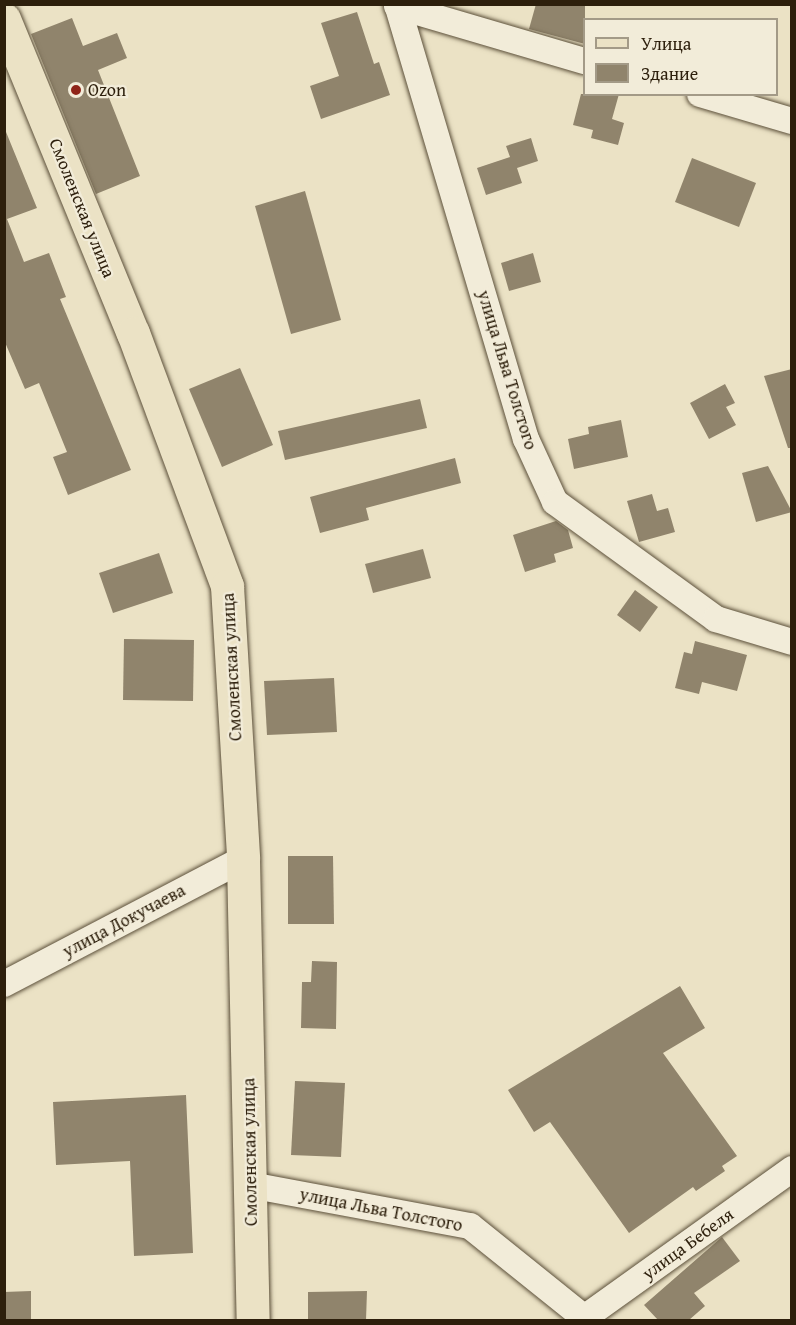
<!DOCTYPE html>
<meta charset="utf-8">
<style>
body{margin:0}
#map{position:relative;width:796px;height:1325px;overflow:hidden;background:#ebe2c5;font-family:"Gentium Book Plus",serif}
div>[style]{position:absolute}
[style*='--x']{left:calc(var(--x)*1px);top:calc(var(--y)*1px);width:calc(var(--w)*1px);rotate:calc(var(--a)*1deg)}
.building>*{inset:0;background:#90846c}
.roads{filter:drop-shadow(0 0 2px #5c503a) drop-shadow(0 0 2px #5c503a)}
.minor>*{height:26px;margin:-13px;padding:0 13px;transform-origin:13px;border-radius:13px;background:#f2ecd9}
.major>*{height:33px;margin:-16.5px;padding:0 16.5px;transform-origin:16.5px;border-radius:16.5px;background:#ebe2c5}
.dots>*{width:16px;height:16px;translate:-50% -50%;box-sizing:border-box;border:3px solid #f2ecd9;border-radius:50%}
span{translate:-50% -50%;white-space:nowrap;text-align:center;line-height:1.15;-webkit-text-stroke:4.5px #f2ecd9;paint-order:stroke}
.poi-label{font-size:18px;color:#2d1f0c}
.left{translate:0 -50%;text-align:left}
.street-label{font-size:18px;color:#2d1f0c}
.frame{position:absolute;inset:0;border:6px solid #2d1f0c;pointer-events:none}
.legend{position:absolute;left:583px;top:18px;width:195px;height:78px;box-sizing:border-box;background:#f2ecd9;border:2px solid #a39a87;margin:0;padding:8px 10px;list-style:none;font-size:18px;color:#2d1f0c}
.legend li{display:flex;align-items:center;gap:12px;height:30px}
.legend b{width:30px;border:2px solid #a39a87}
</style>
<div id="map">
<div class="building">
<div style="clip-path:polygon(536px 4px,585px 4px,585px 44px,529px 29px)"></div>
<div style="clip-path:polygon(357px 12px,374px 64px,379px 62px,390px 95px,321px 119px,310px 86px,339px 76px,321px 23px)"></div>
<div style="clip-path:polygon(72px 18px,83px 46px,117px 33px,127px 58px,98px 70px,140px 176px,96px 194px,31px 34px)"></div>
<div style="clip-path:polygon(581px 94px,619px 94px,612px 119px,624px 123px,618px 145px,591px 138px,593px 130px,573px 125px)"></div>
<div style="clip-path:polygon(4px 127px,37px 208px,7px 219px,24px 262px,49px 253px,66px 297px,60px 299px,131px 470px,68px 495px,53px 457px,67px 452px,39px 383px,25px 389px,4px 340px)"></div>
<div style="clip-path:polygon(531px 138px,538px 161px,517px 168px,522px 183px,486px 195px,477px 168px,510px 157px,506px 146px)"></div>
<div style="clip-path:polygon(692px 158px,756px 183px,739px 227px,675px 202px)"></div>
<div style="clip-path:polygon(305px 191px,341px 320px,291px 334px,255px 206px)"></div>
<div style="clip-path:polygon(533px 253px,541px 282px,509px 291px,501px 263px)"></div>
<div style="clip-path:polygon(240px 368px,273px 445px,222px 467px,189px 389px)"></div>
<div style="clip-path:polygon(792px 369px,792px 448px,788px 448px,764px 376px)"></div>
<div style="clip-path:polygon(725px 384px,735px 403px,726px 407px,736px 425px,709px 439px,690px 403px)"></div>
<div style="clip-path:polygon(420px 399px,427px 428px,285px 460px,278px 431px)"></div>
<div style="clip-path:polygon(621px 420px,628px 457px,574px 469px,568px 439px,589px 434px,588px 427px)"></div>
<div style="clip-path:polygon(455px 458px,461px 483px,366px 508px,369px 520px,320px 533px,310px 497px)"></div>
<div style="clip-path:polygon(768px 466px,792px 512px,756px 522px,742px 473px)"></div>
<div style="clip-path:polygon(652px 494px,657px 511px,668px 508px,675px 532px,639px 542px,627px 501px)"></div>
<div style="clip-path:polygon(556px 521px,568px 530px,573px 548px,554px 554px,556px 562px,525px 572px,513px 535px)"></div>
<div style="clip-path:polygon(423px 549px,431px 578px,373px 593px,365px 564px)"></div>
<div style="clip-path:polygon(159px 553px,173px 593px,113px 613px,99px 573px)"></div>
<div style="clip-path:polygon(635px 590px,658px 607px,640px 632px,617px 615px)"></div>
<div style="clip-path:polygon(124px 639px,194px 640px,193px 701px,123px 700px)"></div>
<div style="clip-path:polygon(695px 641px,747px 655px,737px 691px,702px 682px,699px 694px,675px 688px,684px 652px,692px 654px)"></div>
<div style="clip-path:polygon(334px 678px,337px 732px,267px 735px,264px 681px)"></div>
<div style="clip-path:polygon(288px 856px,333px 856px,334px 924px,288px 924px)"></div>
<div style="clip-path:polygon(312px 961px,337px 962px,336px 1029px,301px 1028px,302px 982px,311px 982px)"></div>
<div style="clip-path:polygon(680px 986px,705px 1028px,663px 1053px,737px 1156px,722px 1166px,725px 1171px,696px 1191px,693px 1187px,629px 1233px,550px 1122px,534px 1132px,508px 1090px)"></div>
<div style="clip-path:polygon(295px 1081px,345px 1083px,341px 1157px,291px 1155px)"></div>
<div style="clip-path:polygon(186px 1095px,193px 1253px,134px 1256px,130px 1161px,56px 1165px,53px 1102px)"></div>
<div style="clip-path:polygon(722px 1237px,740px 1261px,694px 1293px,705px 1306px,689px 1320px,658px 1320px,644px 1305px)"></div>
<div style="clip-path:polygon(31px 1291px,31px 1320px,4px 1320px,4px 1292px)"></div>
<div style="clip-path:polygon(367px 1291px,366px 1320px,308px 1320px,308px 1292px)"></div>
</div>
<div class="roads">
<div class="minor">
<div style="--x:397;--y:4;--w:454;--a:73.5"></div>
<div style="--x:526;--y:439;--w:69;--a:65.3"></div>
<div style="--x:555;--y:502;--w:199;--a:36"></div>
<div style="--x:716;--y:619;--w:79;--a:16.8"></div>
<div style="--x:397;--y:6;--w:195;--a:16.4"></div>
<div style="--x:700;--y:94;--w:96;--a:16.4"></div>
<div style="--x:4;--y:984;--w:270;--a:-27.6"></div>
<div style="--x:250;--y:1185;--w:224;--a:10.6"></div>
<div style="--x:470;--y:1226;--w:150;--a:38.8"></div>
<div style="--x:584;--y:1318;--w:256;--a:-35.6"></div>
</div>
<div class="major">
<div style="--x:4;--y:19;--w:339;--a:67.7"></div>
<div style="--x:133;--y:333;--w:270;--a:69.6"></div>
<div style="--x:227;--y:586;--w:273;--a:86.6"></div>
<div style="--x:243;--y:859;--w:461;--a:88.8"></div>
</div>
</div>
<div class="dots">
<div style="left:76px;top:90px;background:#8f2418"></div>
</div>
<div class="poi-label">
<span class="left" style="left:88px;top:90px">Ozon</span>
</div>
<div class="street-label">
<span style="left:82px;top:208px;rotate:68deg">Смоленская улица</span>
<span style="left:507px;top:370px;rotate:73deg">улица Льва Толстого</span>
<span style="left:232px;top:667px;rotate:-93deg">Смоленская улица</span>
<span style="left:124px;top:921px;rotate:-28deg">улица Докучаева</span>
<span style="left:250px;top:1152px;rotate:-91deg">Смоленская улица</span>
<span style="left:381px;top:1210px;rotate:11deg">улица Льва Толстого</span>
<span style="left:688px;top:1244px;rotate:-36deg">улица Бебеля</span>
</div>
<div class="frame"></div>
<ul class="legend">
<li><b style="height:8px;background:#ebe2c5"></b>Улица</li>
<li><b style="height:16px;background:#90846c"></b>Здание</li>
</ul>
</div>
